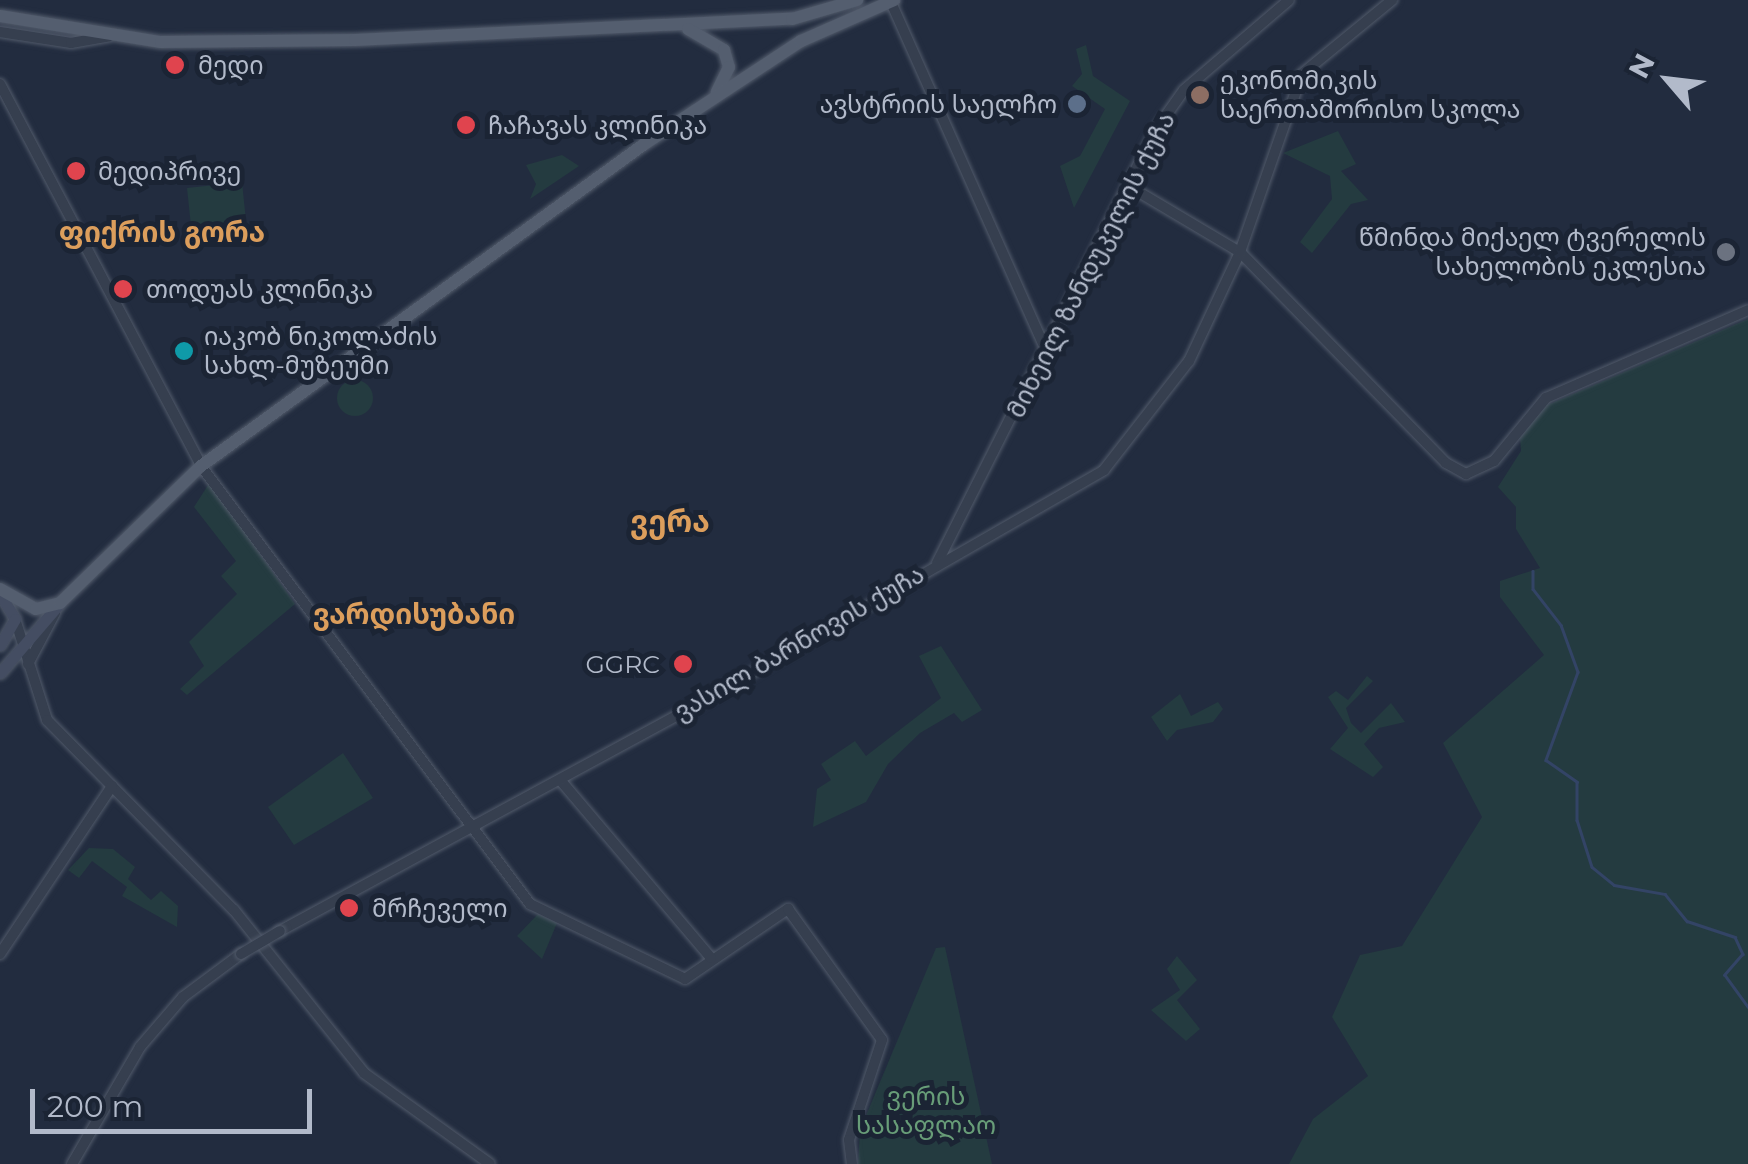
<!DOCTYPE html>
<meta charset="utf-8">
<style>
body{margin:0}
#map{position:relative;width:1748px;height:1164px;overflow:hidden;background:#222c3f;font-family:Montserrat,"Noto Sans Georgian",sans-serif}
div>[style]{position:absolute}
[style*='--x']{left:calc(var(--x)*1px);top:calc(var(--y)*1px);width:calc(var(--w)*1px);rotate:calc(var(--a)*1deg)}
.green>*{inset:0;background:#243b40}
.round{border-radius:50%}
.stream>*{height:2.5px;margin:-1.25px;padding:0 1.25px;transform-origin:1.25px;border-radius:1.25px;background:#346}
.roads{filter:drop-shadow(0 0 2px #515a6a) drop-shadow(0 0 2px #515a6a)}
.tertiary>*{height:10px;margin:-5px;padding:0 5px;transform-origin:5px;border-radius:5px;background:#363f4f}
.secondary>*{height:11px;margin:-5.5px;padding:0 5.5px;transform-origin:5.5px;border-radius:5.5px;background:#444d62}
.primary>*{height:12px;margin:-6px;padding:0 6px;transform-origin:6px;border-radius:6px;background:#545e6f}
.bridges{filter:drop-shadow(0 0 2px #515a6a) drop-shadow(0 0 2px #515a6a)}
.tertiary-bridge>*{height:10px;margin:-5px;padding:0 5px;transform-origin:5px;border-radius:5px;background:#363f4f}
.dots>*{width:28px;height:28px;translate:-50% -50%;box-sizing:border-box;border:5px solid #1b2434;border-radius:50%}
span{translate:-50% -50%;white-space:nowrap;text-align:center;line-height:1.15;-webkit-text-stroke:10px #1b2434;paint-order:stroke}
.poi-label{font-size:25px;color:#b2baca}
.left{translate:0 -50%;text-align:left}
.right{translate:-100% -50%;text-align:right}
.street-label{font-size:25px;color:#b2baca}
.park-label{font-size:25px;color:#689d78}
.neighbourhood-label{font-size:28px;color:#dc9e5c;font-weight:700}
.quarter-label{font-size:30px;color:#dc9e5c;font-weight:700}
.north{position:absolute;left:1618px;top:30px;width:100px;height:100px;-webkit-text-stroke:8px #1b2434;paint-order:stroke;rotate:298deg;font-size:28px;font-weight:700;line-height:40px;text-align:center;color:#b2baca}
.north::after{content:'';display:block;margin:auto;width:35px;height:45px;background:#b2baca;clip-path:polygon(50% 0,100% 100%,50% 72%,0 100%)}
.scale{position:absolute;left:30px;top:1089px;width:282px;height:45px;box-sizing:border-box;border:5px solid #b2baca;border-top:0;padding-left:12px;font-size:30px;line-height:35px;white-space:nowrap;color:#b2baca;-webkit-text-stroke:8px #1b2434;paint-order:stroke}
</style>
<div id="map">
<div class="green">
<div style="clip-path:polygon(1086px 45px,1093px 76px,1130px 101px,1074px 208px,1060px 166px,1080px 156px,1105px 109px,1072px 86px,1082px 74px,1076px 49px)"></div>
<div style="clip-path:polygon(1338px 131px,1356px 164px,1341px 171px,1368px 200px,1351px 204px,1312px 253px,1300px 242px,1332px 199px,1330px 176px,1283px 153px)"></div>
<div style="clip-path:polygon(562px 155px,579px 166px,530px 199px,536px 184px,526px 165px)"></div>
<div style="clip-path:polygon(242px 182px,246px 221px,191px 226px,187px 188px)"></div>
<div style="clip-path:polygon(1748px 319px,1748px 1164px,1289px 1164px,1313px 1119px,1368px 1076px,1332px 1017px,1360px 955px,1402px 946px,1482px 817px,1443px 743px,1544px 655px,1500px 597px,1500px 581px,1540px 568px,1516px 529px,1516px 507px,1498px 487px,1521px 451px,1520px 437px,1540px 408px)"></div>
<div class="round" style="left:337px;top:380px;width:36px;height:36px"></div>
<div style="clip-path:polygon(210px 482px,295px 604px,187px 695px,180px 689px,204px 666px,189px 642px,237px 594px,221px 576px,236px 561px,194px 507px)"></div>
<div style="clip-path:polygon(941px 646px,982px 710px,962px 722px,954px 713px,920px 733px,888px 764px,866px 802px,813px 827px,817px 789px,831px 780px,821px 764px,855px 741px,866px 756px,941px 698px,919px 656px)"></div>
<div style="clip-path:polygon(1367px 676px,1373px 681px,1346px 708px,1351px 723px,1361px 733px,1391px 703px,1405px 722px,1379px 728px,1364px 744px,1383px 767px,1373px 777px,1330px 749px,1348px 728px,1328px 697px,1336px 691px,1348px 700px)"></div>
<div style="clip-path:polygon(1180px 694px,1191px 716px,1218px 702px,1223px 709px,1213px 722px,1177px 730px,1167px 741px,1151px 717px)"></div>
<div style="clip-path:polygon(343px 753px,373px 798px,294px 845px,268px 807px)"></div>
<div style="clip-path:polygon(89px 848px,113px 849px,135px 867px,128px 879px,151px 900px,161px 891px,178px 906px,177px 927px,122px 896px,127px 887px,92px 861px,79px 878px,68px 870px)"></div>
<div style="clip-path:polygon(538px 914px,557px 923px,542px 959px,517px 936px)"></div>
<div style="clip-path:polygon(945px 947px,992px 1164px,858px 1164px,860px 1130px,936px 948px)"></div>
<div style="clip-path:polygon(1177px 956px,1197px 980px,1177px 1000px,1200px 1029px,1186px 1041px,1151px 1010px,1180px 990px,1167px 969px)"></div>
</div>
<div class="stream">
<div style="--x:1533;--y:571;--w:18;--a:90"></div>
<div style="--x:1533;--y:589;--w:46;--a:52.1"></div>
<div style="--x:1561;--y:625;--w:50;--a:70.1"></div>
<div style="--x:1578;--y:672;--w:94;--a:110"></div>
<div style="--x:1546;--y:760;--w:38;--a:35"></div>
<div style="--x:1577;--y:782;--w:38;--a:90"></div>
<div style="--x:1577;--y:820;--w:49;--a:72.3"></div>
<div style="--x:1592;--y:867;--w:28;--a:39"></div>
<div style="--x:1614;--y:885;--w:52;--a:10"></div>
<div style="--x:1665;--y:894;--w:35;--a:51"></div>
<div style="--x:1687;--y:921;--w:51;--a:18.4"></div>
<div style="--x:1735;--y:937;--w:19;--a:65"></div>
<div style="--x:1743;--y:954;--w:28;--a:131"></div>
<div style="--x:1725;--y:975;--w:39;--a:54"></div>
</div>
<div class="roads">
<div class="tertiary">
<div style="--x:890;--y:0;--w:385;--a:66"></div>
<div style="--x:0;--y:32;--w:72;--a:8.8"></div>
<div style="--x:71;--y:43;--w:39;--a:-10"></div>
<div style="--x:0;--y:84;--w:432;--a:62.2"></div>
<div style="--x:201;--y:466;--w:548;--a:53.09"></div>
<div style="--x:530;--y:904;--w:172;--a:25.8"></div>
<div style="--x:685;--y:979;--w:125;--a:-34.2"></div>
<div style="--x:788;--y:909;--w:161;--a:54.3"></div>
<div style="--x:882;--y:1040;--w:105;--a:108.3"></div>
<div style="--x:849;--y:1140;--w:24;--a:83"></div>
<div style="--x:1127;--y:185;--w:131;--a:30.7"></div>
<div style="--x:1240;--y:252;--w:295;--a:45.7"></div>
<div style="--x:1446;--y:463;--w:23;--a:29"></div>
<div style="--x:1466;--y:474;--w:31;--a:-25"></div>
<div style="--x:1494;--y:461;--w:82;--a:-50.5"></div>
<div style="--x:1546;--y:398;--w:220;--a:-23.5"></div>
<div style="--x:937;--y:563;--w:484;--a:-63.2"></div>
<div style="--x:1155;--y:131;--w:50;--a:-54.7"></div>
<div style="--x:1184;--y:90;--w:138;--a:-40.6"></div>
<div style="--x:15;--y:619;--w:106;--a:72.4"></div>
<div style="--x:47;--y:720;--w:267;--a:45.5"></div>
<div style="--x:234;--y:910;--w:208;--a:51.4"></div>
<div style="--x:364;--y:1073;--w:155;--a:35.8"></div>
<div style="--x:28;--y:664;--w:58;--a:-62.1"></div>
<div style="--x:561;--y:781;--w:232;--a:49.7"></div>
<div style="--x:280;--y:931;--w:479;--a:-28.5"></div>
<div style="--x:701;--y:702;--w:465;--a:-29.9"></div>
<div style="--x:1104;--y:470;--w:138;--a:-52.1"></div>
<div style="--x:1189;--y:361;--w:120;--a:-64.9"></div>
<div style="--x:1240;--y:252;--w:188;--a:-70.8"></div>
<div style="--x:1302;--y:74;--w:117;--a:-39.4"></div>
<div style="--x:0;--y:954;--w:202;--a:-56.3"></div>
<div style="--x:72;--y:1164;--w:135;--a:-59.8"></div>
<div style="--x:140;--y:1047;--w:66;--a:-49.3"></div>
<div style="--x:183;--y:997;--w:72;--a:-36.6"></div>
</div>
<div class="secondary">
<div style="--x:0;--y:594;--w:29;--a:59"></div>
<div style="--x:15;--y:619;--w:30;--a:120"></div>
<div style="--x:0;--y:673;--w:92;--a:-49.4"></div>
</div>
<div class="primary">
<div style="--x:0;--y:16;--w:163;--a:9.2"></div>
<div style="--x:161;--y:42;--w:194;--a:-0.6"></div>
<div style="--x:355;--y:40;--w:438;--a:-2.8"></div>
<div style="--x:792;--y:19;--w:68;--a:-16.3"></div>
<div style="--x:688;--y:29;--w:42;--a:30.3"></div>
<div style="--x:724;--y:50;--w:18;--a:74"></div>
<div style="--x:729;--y:67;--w:28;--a:116"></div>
<div style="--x:0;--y:589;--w:41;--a:29.1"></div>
<div style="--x:36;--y:609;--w:25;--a:-14"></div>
<div style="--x:60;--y:603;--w:197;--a:-44.2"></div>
<div style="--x:201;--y:466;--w:546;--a:-35.99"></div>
<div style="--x:643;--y:145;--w:189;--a:-33.4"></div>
<div style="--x:801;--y:41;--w:102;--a:-23.8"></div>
</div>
</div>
<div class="bridges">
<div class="tertiary-bridge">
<div style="--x:241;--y:954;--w:45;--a:-30.5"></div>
</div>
</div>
<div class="dots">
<div style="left:175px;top:65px;background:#e0444e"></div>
<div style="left:1200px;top:95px;background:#8d6e63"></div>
<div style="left:1077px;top:104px;background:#5c6f8a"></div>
<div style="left:466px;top:125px;background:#e0444e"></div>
<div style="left:76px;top:171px;background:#e0444e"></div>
<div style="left:1726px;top:252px;background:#6b7280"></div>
<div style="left:123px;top:289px;background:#e0444e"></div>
<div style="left:184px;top:351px;background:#0f9aa8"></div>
<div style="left:683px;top:664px;background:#e0444e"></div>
<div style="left:349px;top:908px;background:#e0444e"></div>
</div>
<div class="poi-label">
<span class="left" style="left:198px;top:65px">მედი</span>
<span class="left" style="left:1220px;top:95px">ეკონომიკის<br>საერთაშორისო სკოლა</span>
<span class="right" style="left:1057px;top:104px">ავსტრიის საელჩო</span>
<span class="left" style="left:488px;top:125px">ჩაჩავას კლინიკა</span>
<span class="left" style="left:98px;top:171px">მედიპრივე</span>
<span class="right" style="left:1706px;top:252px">წმინდა მიქაელ ტვერელის<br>სახელობის ეკლესია</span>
<span class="left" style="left:146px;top:289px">თოდუას კლინიკა</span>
<span class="left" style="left:204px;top:351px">იაკობ ნიკოლაძის<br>სახლ-მუზეუმი</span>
<span class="right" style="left:660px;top:664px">GGRC</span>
<span class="left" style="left:372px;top:908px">მრჩეველი</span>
</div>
<div class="street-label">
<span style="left:1091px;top:265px;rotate:-63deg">მიხეილ ზანდუკელის ქუჩა</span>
<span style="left:799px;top:643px;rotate:-30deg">ვასილ ბარნოვის ქუჩა</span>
</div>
<div class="park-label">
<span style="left:926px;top:1111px">ვერის<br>სასაფლაო</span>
</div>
<div class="neighbourhood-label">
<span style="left:162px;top:232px">ფიქრის გორა</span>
<span style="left:414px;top:614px">ვარდისუბანი</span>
</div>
<div class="quarter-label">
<span style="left:670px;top:522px">ვერა</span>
</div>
<div class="north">N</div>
<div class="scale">200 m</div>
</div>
